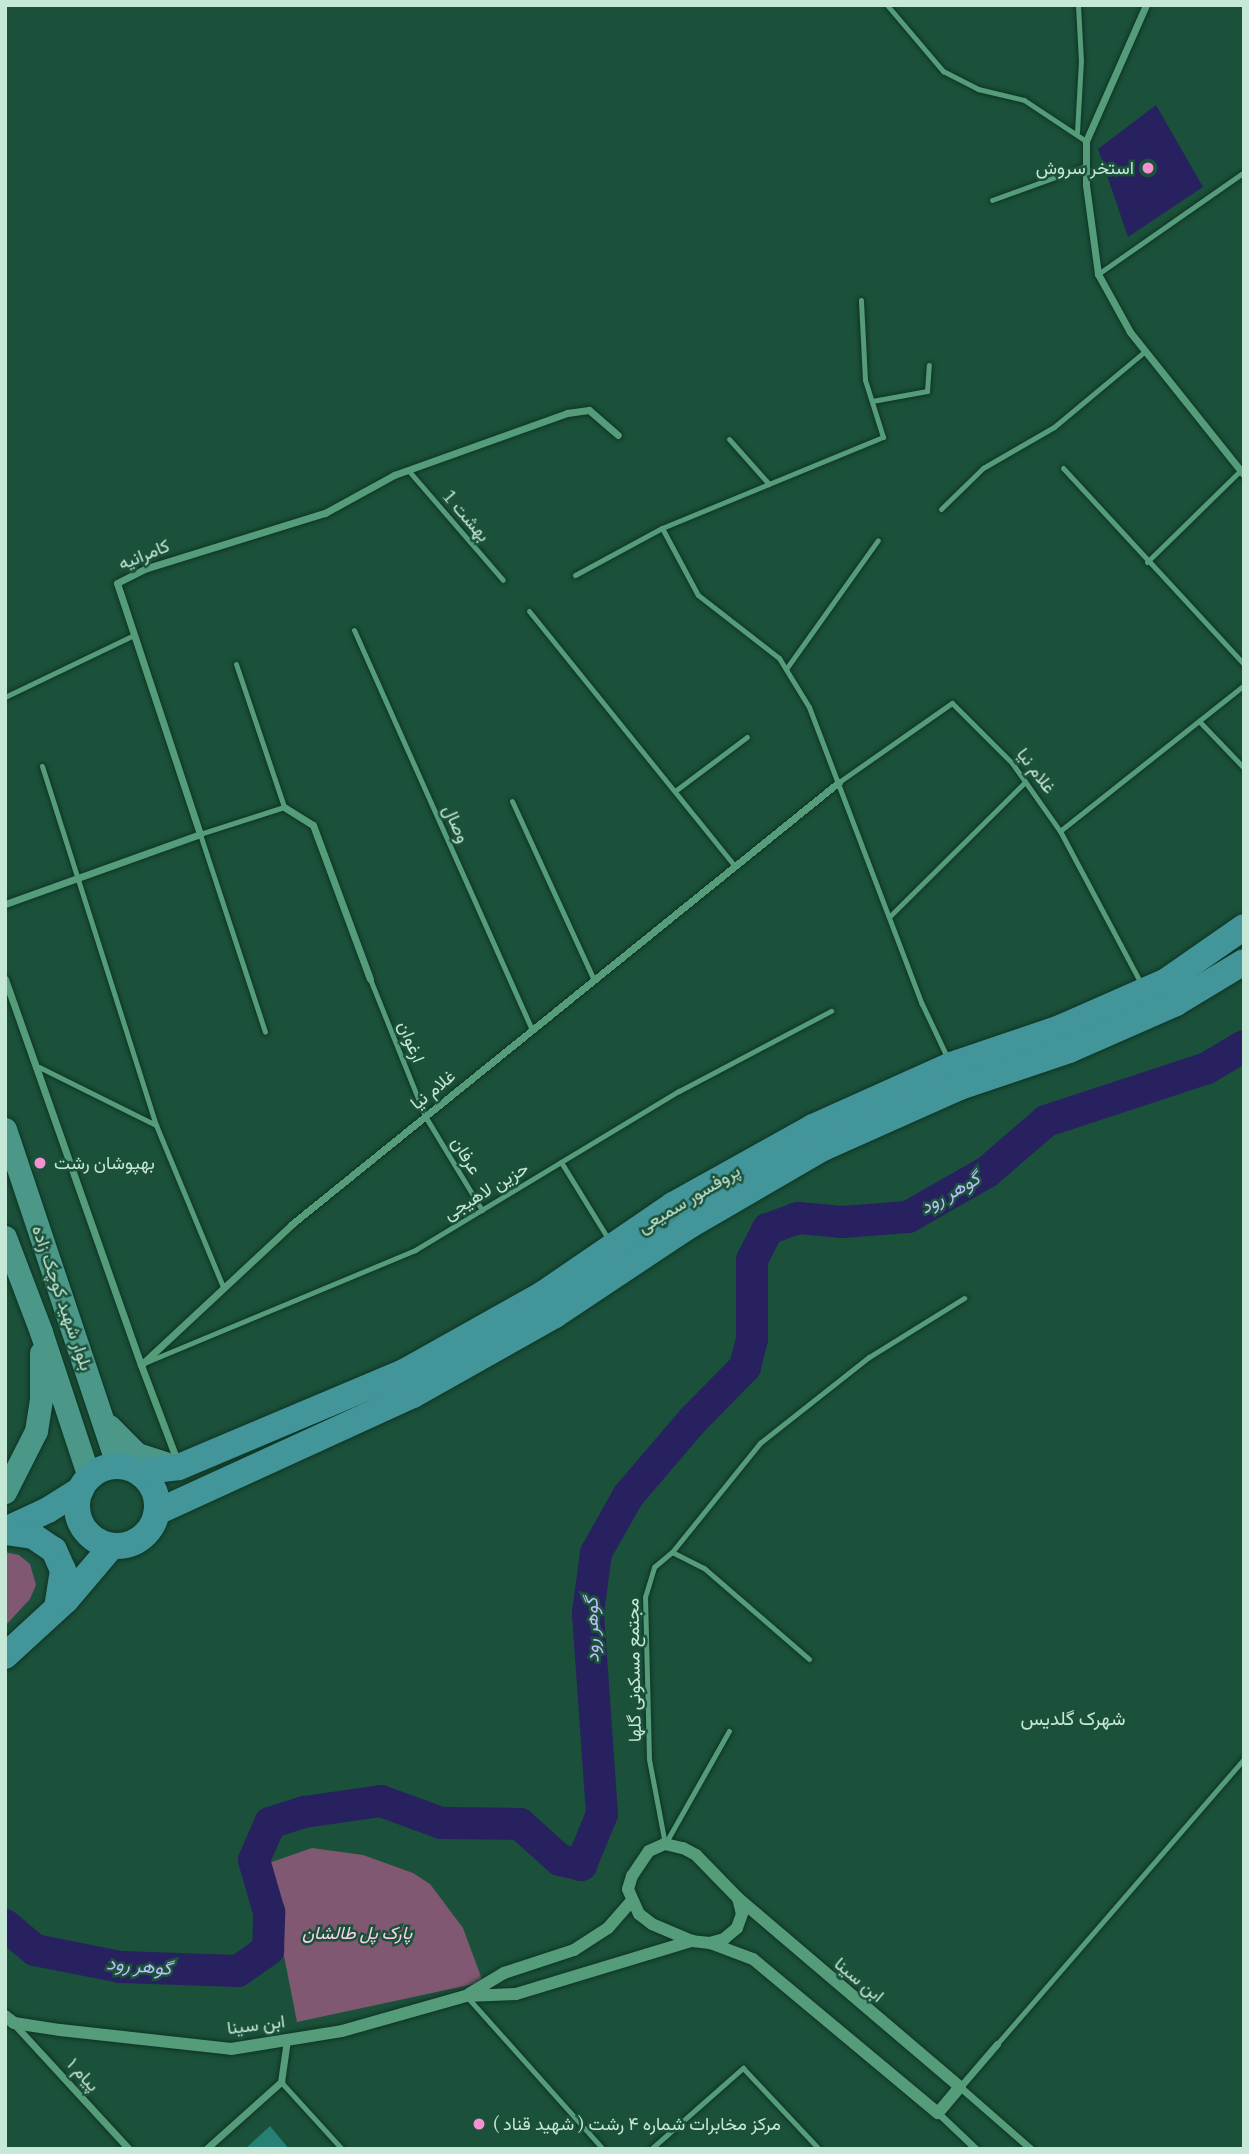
<!DOCTYPE html>
<meta charset="utf-8">
<style>
body{margin:0}
#map{position:relative;width:1249px;height:2154px;overflow:hidden;background:#1b513a;font-family:"IBM Plex Serif",Vazirmatn,serif}
div>[style]{position:absolute}
[style*='--x']{left:calc(var(--x)*1px);top:calc(var(--y)*1px);width:calc(var(--w)*1px);rotate:calc(var(--a)*1deg)}
.green>*{inset:0;background:#815872}
.water>*{inset:0;background:#27215f}
.river>*{height:32px;margin:-16px;padding:0 16px;transform-origin:16px;border-radius:16px;background:#27215f}
.building>*{inset:0;background:#268074}
.roads{filter:drop-shadow(0 0 2px #0e3424) drop-shadow(0 0 2px #0e3424)}
.service>*{height:5px;margin:-2.5px;padding:0 2.5px;transform-origin:2.5px;border-radius:2.5px;background:#559c7a}
.minor>*{height:7px;margin:-3.5px;padding:0 3.5px;transform-origin:3.5px;border-radius:3.5px;background:#559c7a}
.tertiary>*{height:12px;margin:-6px;padding:0 6px;transform-origin:6px;border-radius:6px;background:#559c7a}
.secondary>*{height:23px;margin:-11.5px;padding:0 11.5px;transform-origin:11.5px;border-radius:11.5px;background:#4b9889}
.primary>*{height:26px;margin:-13px;padding:0 13px;transform-origin:13px;border-radius:13px;background:#429598}
.primary>.ring{margin:-13px;padding:0;box-sizing:content-box;background:none;border:26px solid #429598;border-radius:50%}
.dots>*{width:19px;height:19px;translate:-50% -50%;box-sizing:border-box;border:4px solid #1b513a;border-radius:50%}
span{translate:-50% -50%;white-space:nowrap;text-align:center;line-height:1.15;-webkit-text-stroke:5px #1b513a;paint-order:stroke}
.poi-label{font-size:18px;color:#c6e8d6}
.right{translate:-100% -50%;text-align:right}
.left{translate:0 -50%;text-align:left}
.street-label{font-size:18px;color:#c6e8d6}
.park-label{font-size:18px;color:#fbd2ea;font-style:italic}
.water-label{font-size:19px;color:#b9bdf7;font-style:italic}
.neighbourhood-label{font-size:19px;color:#c6e8d6}
.frame{position:absolute;inset:0;border:7px solid #c6e8d6;pointer-events:none}
</style>
<div id="map">
<div class="green">
<div style="clip-path:polygon(5px 1552px,19px 1555px,30px 1564px,36px 1585px,30px 1599px,5px 1626px)"></div>
<div style="clip-path:polygon(312px 1848px,363px 1855px,413px 1873px,430px 1884px,463px 1928px,483px 1982px,297px 2022px,266px 1864px)"></div>
</div>
<div class="water">
<div style="clip-path:polygon(1156px 105px,1203px 187px,1128px 237px,1098px 149px)"></div>
</div>
<div class="river">
<div style="--x:5;--y:1925;--w:39;--a:40"></div>
<div style="--x:35;--y:1950;--w:88;--a:11.2"></div>
<div style="--x:121;--y:1967;--w:117;--a:2"></div>
<div style="--x:238;--y:1971;--w:37;--a:-35"></div>
<div style="--x:268;--y:1950;--w:38;--a:-88"></div>
<div style="--x:269;--y:1912;--w:54;--a:-106.1"></div>
<div style="--x:254;--y:1860;--w:40;--a:-66.6"></div>
<div style="--x:270;--y:1823;--w:36;--a:-18"></div>
<div style="--x:304;--y:1812;--w:78;--a:-8.1"></div>
<div style="--x:381;--y:1801;--w:64;--a:20.1"></div>
<div style="--x:441;--y:1823;--w:79;--a:0.7"></div>
<div style="--x:520;--y:1824;--w:54;--a:42"></div>
<div style="--x:560;--y:1860;--w:22;--a:13"></div>
<div style="--x:581;--y:1865;--w:55;--a:-67.6"></div>
<div style="--x:602;--y:1814;--w:201;--a:-94"></div>
<div style="--x:588;--y:1613;--w:61;--a:-82.4"></div>
<div style="--x:596;--y:1553;--w:65;--a:-60.7"></div>
<div style="--x:628;--y:1496;--w:99;--a:-49.5"></div>
<div style="--x:692;--y:1421;--w:76;--a:-45.5"></div>
<div style="--x:745;--y:1367;--w:29;--a:-76"></div>
<div style="--x:752;--y:1339;--w:79;--a:-90"></div>
<div style="--x:752;--y:1260;--w:35;--a:-63"></div>
<div style="--x:768;--y:1229;--w:32;--a:-20"></div>
<div style="--x:798;--y:1218;--w:45;--a:5.1"></div>
<div style="--x:843;--y:1222;--w:65;--a:-4.4"></div>
<div style="--x:908;--y:1217;--w:91;--a:-29.7"></div>
<div style="--x:987;--y:1172;--w:78;--a:-40.8"></div>
<div style="--x:1046;--y:1121;--w:169;--a:-18.2"></div>
<div style="--x:1207;--y:1068;--w:43;--a:-30.7"></div>
</div>
<div class="building">
<div style="clip-path:polygon(270px 2126px,289px 2149px,245px 2149px)"></div>
</div>
<div class="roads">
<div class="service">
<div style="--x:887;--y:5;--w:87;--a:49.7"></div>
<div style="--x:943;--y:71;--w:39;--a:27"></div>
<div style="--x:978;--y:89;--w:47;--a:13.4"></div>
<div style="--x:1024;--y:100;--w:74;--a:33.5"></div>
<div style="--x:1077;--y:132;--w:71;--a:-86.8"></div>
<div style="--x:1081;--y:61;--w:56;--a:-93.1"></div>
<div style="--x:992;--y:200;--w:100;--a:-19.9"></div>
<div style="--x:1098;--y:274;--w:178;--a:-34.9"></div>
<div style="--x:872;--y:401;--w:56;--a:-10.3"></div>
<div style="--x:927;--y:391;--w:26;--a:-86"></div>
<div style="--x:729;--y:439;--w:60;--a:48.4"></div>
<div style="--x:1063;--y:468;--w:267;--a:47.3"></div>
<div style="--x:408;--y:470;--w:145;--a:49.2"></div>
<div style="--x:941;--y:509;--w:59;--a:-44.3"></div>
<div style="--x:983;--y:468;--w:82;--a:-30"></div>
<div style="--x:1054;--y:427;--w:117;--a:-39.8"></div>
<div style="--x:662;--y:528;--w:76;--a:61.8"></div>
<div style="--x:698;--y:595;--w:103;--a:37.9"></div>
<div style="--x:779;--y:658;--w:57;--a:58.5"></div>
<div style="--x:809;--y:707;--w:318;--a:69.2"></div>
<div style="--x:922;--y:1004;--w:61;--a:64.7"></div>
<div style="--x:1147;--y:562;--w:130;--a:-44.4"></div>
<div style="--x:575;--y:575;--w:99;--a:-28.4"></div>
<div style="--x:662;--y:528;--w:239;--a:-22.4"></div>
<div style="--x:883;--y:437;--w:60;--a:-107.5"></div>
<div style="--x:865;--y:380;--w:80;--a:-92.9"></div>
<div style="--x:529;--y:611;--w:328;--a:51.1"></div>
<div style="--x:354;--y:630;--w:438;--a:66"></div>
<div style="--x:236;--y:664;--w:151;--a:71.4"></div>
<div style="--x:284;--y:807;--w:88;--a:162.2"></div>
<div style="--x:200;--y:834;--w:208;--a:71.8"></div>
<div style="--x:786;--y:669;--w:158;--a:-54.5"></div>
<div style="--x:5;--y:697;--w:143;--a:-25.7"></div>
<div style="--x:1199;--y:721;--w:65;--a:46.2"></div>
<div style="--x:42;--y:766;--w:377;--a:72.4"></div>
<div style="--x:839;--y:782;--w:138;--a:-35"></div>
<div style="--x:952;--y:703;--w:85;--a:45"></div>
<div style="--x:1012;--y:763;--w:83;--a:54.8"></div>
<div style="--x:1060;--y:831;--w:174;--a:62"></div>
<div style="--x:675;--y:791;--w:90;--a:-36.9"></div>
<div style="--x:512;--y:801;--w:197;--a:65.4"></div>
<div style="--x:1060;--y:831;--w:235;--a:-38.4"></div>
<div style="--x:889;--y:917;--w:192;--a:-44.8"></div>
<div style="--x:370;--y:979;--w:148;--a:68.1"></div>
<div style="--x:425;--y:1116;--w:110;--a:58.8"></div>
<div style="--x:39;--y:1067;--w:131;--a:26.4"></div>
<div style="--x:156;--y:1125;--w:175;--a:67.5"></div>
<div style="--x:561;--y:1162;--w:92;--a:58.4"></div>
<div style="--x:144;--y:1363;--w:294;--a:-22.6"></div>
<div style="--x:415;--y:1250;--w:308;--a:-31.1"></div>
<div style="--x:679;--y:1091;--w:172;--a:-27.8"></div>
<div style="--x:672;--y:1552;--w:140;--a:-51.1"></div>
<div style="--x:760;--y:1443;--w:139;--a:-38.3"></div>
<div style="--x:869;--y:1357;--w:112;--a:-31.8"></div>
<div style="--x:665;--y:1844;--w:86;--a:-100.7"></div>
<div style="--x:649;--y:1759;--w:162;--a:-91.4"></div>
<div style="--x:645;--y:1597;--w:31;--a:-73"></div>
<div style="--x:654;--y:1567;--w:23;--a:-40"></div>
<div style="--x:672;--y:1552;--w:36;--a:27"></div>
<div style="--x:704;--y:1568;--w:139;--a:40.9"></div>
<div style="--x:665;--y:1844;--w:130;--a:-60.5"></div>
<div style="--x:468;--y:1998;--w:203;--a:48.2"></div>
<div style="--x:997;--y:2044;--w:377;--a:-49.1"></div>
<div style="--x:281;--y:2082;--w:91;--a:47.7"></div>
<div style="--x:651;--y:2149;--w:123;--a:-41.4"></div>
<div style="--x:743;--y:2068;--w:111;--a:46.8"></div>
</div>
<div class="minor">
<div style="--x:1146;--y:5;--w:149;--a:113.8"></div>
<div style="--x:1086;--y:141;--w:44;--a:90"></div>
<div style="--x:1086;--y:185;--w:90;--a:82.3"></div>
<div style="--x:1098;--y:274;--w:66;--a:61.1"></div>
<div style="--x:1130;--y:332;--w:183;--a:51.4"></div>
<div style="--x:284;--y:807;--w:34;--a:32"></div>
<div style="--x:313;--y:825;--w:164;--a:69.7"></div>
<div style="--x:5;--y:904;--w:207;--a:-19.7"></div>
<div style="--x:200;--y:834;--w:264;--a:-108.3"></div>
<div style="--x:117;--y:583;--w:34;--a:-27"></div>
<div style="--x:147;--y:568;--w:186;--a:-17.2"></div>
<div style="--x:325;--y:513;--w:79;--a:-28.8"></div>
<div style="--x:394;--y:475;--w:184;--a:-19.7"></div>
<div style="--x:567;--y:413;--w:22;--a:-8"></div>
<div style="--x:589;--y:410;--w:38;--a:41"></div>
<div style="--x:5;--y:979;--w:409;--a:70.6"></div>
<div style="--x:178;--y:1463;--w:105;--a:-110.7"></div>
<div style="--x:141;--y:1365;--w:207;--a:-43"></div>
<div style="--x:292;--y:1224;--w:703;--a:-38.94"></div>
<div style="--x:14;--y:2024;--w:170;--a:47.4"></div>
<div style="--x:997;--y:2044;--w:57;--a:130.7"></div>
<div style="--x:960;--y:2087;--w:94;--a:41.1"></div>
<div style="--x:938;--y:2113;--w:52;--a:43.5"></div>
<div style="--x:206;--y:2149;--w:101;--a:-41.8"></div>
<div style="--x:281;--y:2082;--w:42;--a:-81.9"></div>
</div>
<div class="tertiary">
<div style="--x:665;--y:1844;--w:18;--a:13"></div>
<div style="--x:683;--y:1848;--w:15;--a:28"></div>
<div style="--x:696;--y:1855;--w:60;--a:45.7"></div>
<div style="--x:738;--y:1898;--w:16;--a:76"></div>
<div style="--x:742;--y:1914;--w:15;--a:110"></div>
<div style="--x:737;--y:1928;--w:17;--a:140"></div>
<div style="--x:724;--y:1939;--w:15;--a:164"></div>
<div style="--x:710;--y:1943;--w:18;--a:-174"></div>
<div style="--x:692;--y:1941;--w:43;--a:-157"></div>
<div style="--x:652;--y:1924;--w:16;--a:-142"></div>
<div style="--x:639;--y:1914;--w:27;--a:-114"></div>
<div style="--x:628;--y:1889;--w:14;--a:-73"></div>
<div style="--x:632;--y:1876;--w:30;--a:-56"></div>
<div style="--x:649;--y:1851;--w:17;--a:-24"></div>
<div style="--x:710;--y:1943;--w:46;--a:20.4"></div>
<div style="--x:753;--y:1959;--w:241;--a:39.8"></div>
<div style="--x:938;--y:2113;--w:34;--a:-50"></div>
<div style="--x:960;--y:2087;--w:292;--a:-139.6"></div>
<div style="--x:469;--y:1994;--w:41;--a:-31"></div>
<div style="--x:504;--y:1973;--w:74;--a:-18.2"></div>
<div style="--x:574;--y:1950;--w:40;--a:-32.9"></div>
<div style="--x:608;--y:1928;--w:35;--a:-49"></div>
<div style="--x:5;--y:2016;--w:11;--a:38"></div>
<div style="--x:14;--y:2023;--w:47;--a:8.7"></div>
<div style="--x:60;--y:2030;--w:172;--a:6.3"></div>
<div style="--x:231;--y:2049;--w:112;--a:-9.2"></div>
<div style="--x:342;--y:2031;--w:129;--a:-15.8"></div>
<div style="--x:466;--y:1996;--w:50;--a:-2.3"></div>
<div style="--x:516;--y:1994;--w:184;--a:-16.8"></div>
</div>
<div class="secondary">
<div style="--x:5;--y:1129;--w:355;--a:71.5"></div>
<div style="--x:5;--y:1237;--w:102;--a:69.2"></div>
<div style="--x:41;--y:1332;--w:153;--a:71.7"></div>
<div style="--x:109;--y:1426;--w:40;--a:45"></div>
<div style="--x:137;--y:1454;--w:38;--a:18"></div>
<div style="--x:5;--y:1492;--w:68;--a:-63.1"></div>
<div style="--x:36;--y:1431;--w:32;--a:-81"></div>
<div style="--x:41;--y:1399;--w:46;--a:-90"></div>
</div>
<div class="primary">
<div class="ring" style="left:77px;top:1466px;width:54px;height:54px"></div>
<div style="--x:138;--y:1472;--w:41;--a:-7"></div>
<div style="--x:179;--y:1467;--w:244;--a:-22.9"></div>
<div style="--x:404;--y:1372;--w:159;--a:-29.3"></div>
<div style="--x:543;--y:1294;--w:158;--a:-34.4"></div>
<div style="--x:673;--y:1205;--w:160;--a:-29.1"></div>
<div style="--x:813;--y:1127;--w:151;--a:-24.2"></div>
<div style="--x:951;--y:1065;--w:115;--a:-18.7"></div>
<div style="--x:1060;--y:1028;--w:115;--a:-23.7"></div>
<div style="--x:1165;--y:982;--w:96;--a:-34.8"></div>
<div style="--x:157;--y:1512;--w:281;--a:-24.6"></div>
<div style="--x:413;--y:1395;--w:163;--a:-29.4"></div>
<div style="--x:555;--y:1315;--w:159;--a:-33.7"></div>
<div style="--x:687;--y:1227;--w:157;--a:-30.2"></div>
<div style="--x:823;--y:1148;--w:150;--a:-24"></div>
<div style="--x:960;--y:1087;--w:115;--a:-18.7"></div>
<div style="--x:1069;--y:1050;--w:117;--a:-23.7"></div>
<div style="--x:1176;--y:1003;--w:79;--a:-31.1"></div>
<div style="--x:5;--y:1530;--w:47;--a:-24.9"></div>
<div style="--x:48;--y:1510;--w:39;--a:-32"></div>
<div style="--x:5;--y:1532;--w:28;--a:8"></div>
<div style="--x:33;--y:1536;--w:25;--a:34"></div>
<div style="--x:54;--y:1550;--w:22;--a:66"></div>
<div style="--x:63;--y:1570;--w:38;--a:99"></div>
<div style="--x:5;--y:1656;--w:83;--a:-42.6"></div>
<div style="--x:66;--y:1600;--w:71;--a:-49.6"></div>
</div>
</div>
<div class="dots">
<div style="left:1148px;top:168px;background:#f590d1"></div>
<div style="left:40px;top:1163px;background:#f590d1"></div>
<div style="left:479px;top:2124px;background:#f590d1"></div>
</div>
<div class="poi-label">
<span class="right" style="left:1134px;top:168px">استخر سروش</span>
<span class="left" style="left:54px;top:1163px">بهپوشان رشت</span>
<span class="left" style="left:493px;top:2124px">مرکز مخابرات شماره ۴ رشت ( شهید قناد )</span>
</div>
<div class="street-label">
<span style="left:466px;top:516px;rotate:49deg">بهشت 1</span>
<span style="left:144px;top:555px;rotate:-22deg">کامرانیه</span>
<span style="left:1036px;top:771px;rotate:53deg">غلام نیا</span>
<span style="left:456px;top:824px;rotate:66deg">وصال</span>
<span style="left:411px;top:1042px;rotate:68deg">ارغوان</span>
<span style="left:433px;top:1090px;rotate:-39deg">غلام نیا</span>
<span style="left:466px;top:1156px;rotate:59deg">عرفان</span>
<span style="left:486px;top:1191px;rotate:-31deg">حزین لاهیجی</span>
<span style="left:689px;top:1199px;rotate:-31deg">پروفسور سمیعی</span>
<span style="left:62px;top:1298px;rotate:71deg">بلوار شهید کوچک زاده</span>
<span style="left:634px;top:1670px;rotate:-91deg">مجتمع مسکونی گلها</span>
<span style="left:859px;top:1980px;rotate:40deg">ابن سینا</span>
<span style="left:256px;top:2025px;rotate:-7deg">ابن سینا</span>
<span style="left:83px;top:2075px;rotate:47deg">پیام ۱</span>
</div>
<div class="park-label">
<span style="left:357px;top:1933px">پارک پل طالشان</span>
</div>
<div class="water-label">
<span style="left:950px;top:1193px;rotate:-29deg">گوهر رود</span>
<span style="left:592px;top:1630px;rotate:-91deg">گوهر رود</span>
<span style="left:139px;top:1966px;rotate:5deg">گوهر رود</span>
</div>
<div class="neighbourhood-label">
<span style="left:1073px;top:1719px">شهرک گلدیس</span>
</div>
<div class="frame"></div>
</div>
